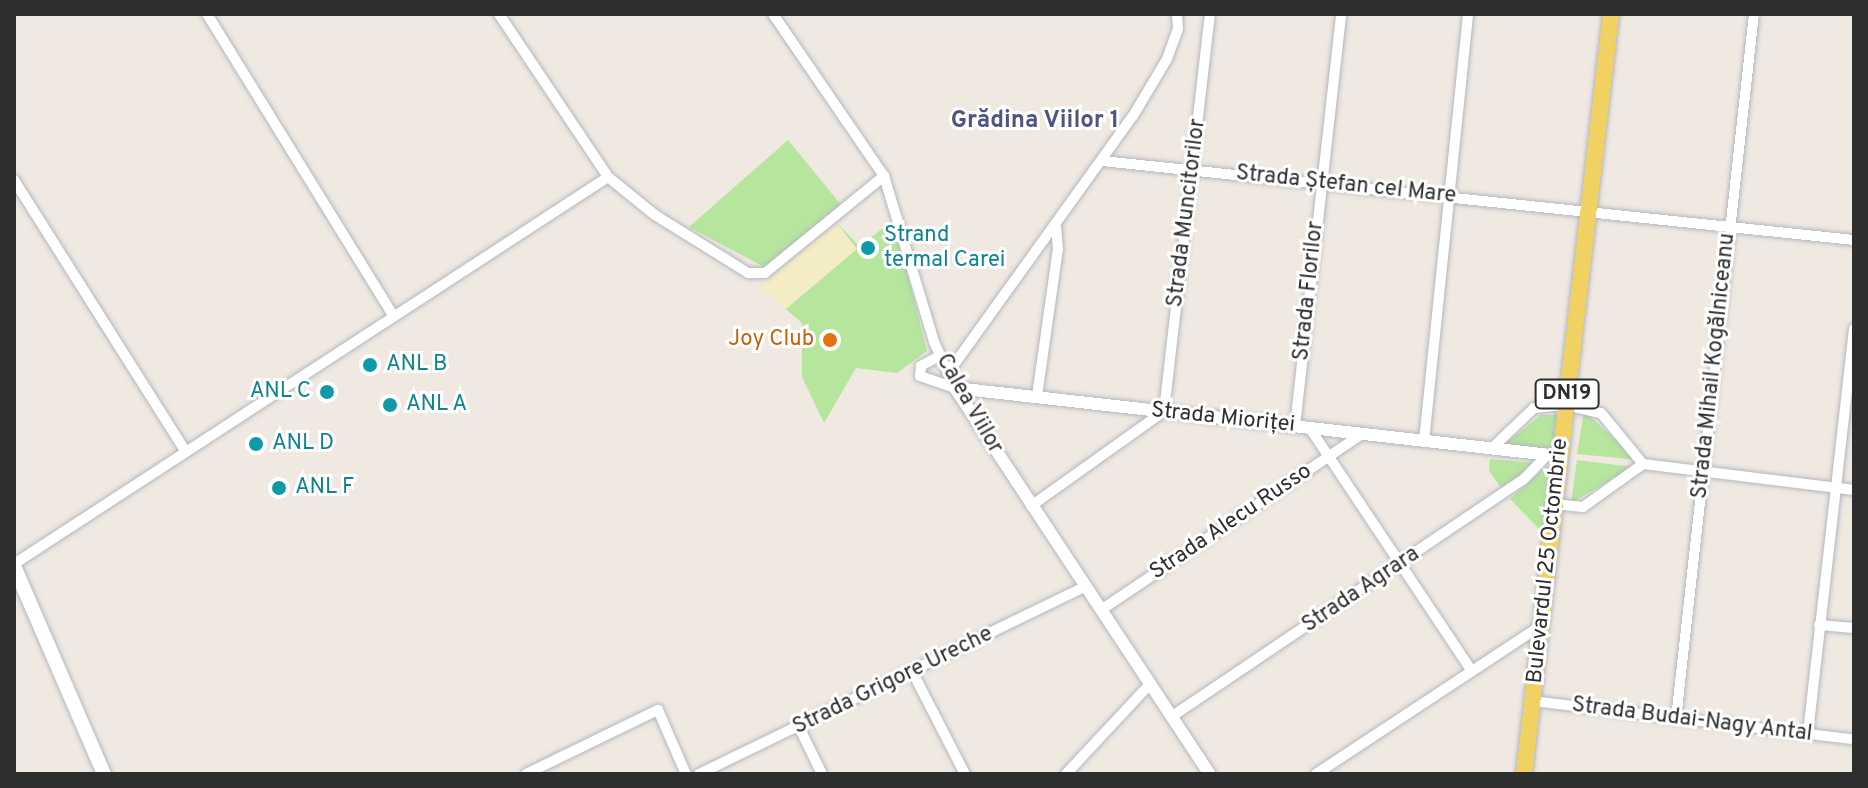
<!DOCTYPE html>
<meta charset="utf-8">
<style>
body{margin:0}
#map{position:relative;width:1868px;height:788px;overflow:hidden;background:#efe9e1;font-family:Overpass,sans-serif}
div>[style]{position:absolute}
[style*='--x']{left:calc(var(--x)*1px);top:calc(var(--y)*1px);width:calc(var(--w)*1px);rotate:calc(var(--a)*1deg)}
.green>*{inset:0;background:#b6e59e}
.sand>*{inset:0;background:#f3ecc5}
.roads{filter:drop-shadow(0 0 2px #b4b7c1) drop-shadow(0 0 2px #b4b7c1)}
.minor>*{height:10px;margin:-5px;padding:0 5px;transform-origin:5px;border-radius:5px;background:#fff}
.tertiary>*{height:12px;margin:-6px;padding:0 6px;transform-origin:6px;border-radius:6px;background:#fff}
.secondary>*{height:14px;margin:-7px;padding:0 7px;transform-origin:7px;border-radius:7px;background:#fff}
.primary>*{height:16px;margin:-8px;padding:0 8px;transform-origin:8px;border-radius:8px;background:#f2d163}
.dots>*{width:22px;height:22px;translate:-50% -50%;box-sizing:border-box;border:4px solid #fff;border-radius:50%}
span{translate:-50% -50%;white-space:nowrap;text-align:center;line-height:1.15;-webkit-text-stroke:6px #fff;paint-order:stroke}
.shield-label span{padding:2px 6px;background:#fff;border:2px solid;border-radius:6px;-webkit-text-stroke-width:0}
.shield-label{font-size:20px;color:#2e2e2e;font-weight:700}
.street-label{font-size:22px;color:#2e2e2e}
.culture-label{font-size:22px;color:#0d838f}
.left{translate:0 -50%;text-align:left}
.right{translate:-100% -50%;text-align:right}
.food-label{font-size:22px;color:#c56008}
.neighbourhood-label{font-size:24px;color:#4d5680;font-weight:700}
.frame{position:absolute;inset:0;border:16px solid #2e2e2e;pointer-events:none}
</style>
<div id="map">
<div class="green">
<div style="clip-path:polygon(788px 140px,842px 206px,766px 268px,689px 227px)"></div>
<div style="clip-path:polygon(894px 220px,927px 351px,897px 373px,856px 368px,824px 423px,802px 377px,802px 323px,759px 286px,837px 223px,859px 246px)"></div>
<div style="clip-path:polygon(1584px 411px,1638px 460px,1577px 454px)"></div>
<div style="clip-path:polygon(1541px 415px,1557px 415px,1554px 454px,1502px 446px)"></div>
<div style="clip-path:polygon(1490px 459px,1535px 463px,1505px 493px,1489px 471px)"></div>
<div style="clip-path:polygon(1577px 460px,1633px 467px,1571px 503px)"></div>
<div style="clip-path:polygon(1546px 466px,1552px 468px,1543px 533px,1510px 499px)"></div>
</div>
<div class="sand">
<div style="clip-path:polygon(837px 223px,857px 249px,786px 309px,759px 286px)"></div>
</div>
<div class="roads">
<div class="minor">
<div style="--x:207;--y:14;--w:354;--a:58.3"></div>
<div style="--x:499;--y:14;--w:196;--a:56.2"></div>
<div style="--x:608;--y:177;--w:60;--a:39"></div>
<div style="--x:655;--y:215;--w:110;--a:31.9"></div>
<div style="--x:748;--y:273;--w:17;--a:0"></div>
<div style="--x:765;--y:273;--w:154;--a:-39.2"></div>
<div style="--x:773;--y:14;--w:196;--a:55.6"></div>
<div style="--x:884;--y:176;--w:173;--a:73.2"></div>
<div style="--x:934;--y:342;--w:51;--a:65.5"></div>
<div style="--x:1102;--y:161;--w:756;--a:6"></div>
<div style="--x:14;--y:180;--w:320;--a:57.7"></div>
<div style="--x:939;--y:356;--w:21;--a:151"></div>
<div style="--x:921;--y:366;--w:10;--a:96"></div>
<div style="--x:920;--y:376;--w:37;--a:19"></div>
<div style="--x:948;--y:373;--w:317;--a:-54.3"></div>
<div style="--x:1133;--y:116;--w:66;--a:-59.2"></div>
<div style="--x:1167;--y:59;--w:32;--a:-70"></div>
<div style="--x:1178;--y:29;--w:15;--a:-94"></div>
<div style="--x:1037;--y:396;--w:148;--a:-81.9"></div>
<div style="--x:1058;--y:249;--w:22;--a:-95"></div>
<div style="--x:1295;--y:426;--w:415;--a:-83.6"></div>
<div style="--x:1309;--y:427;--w:292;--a:56.3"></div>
<div style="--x:1424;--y:441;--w:429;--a:-84.1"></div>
<div style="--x:1491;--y:449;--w:59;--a:-43.6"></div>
<div style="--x:1534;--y:408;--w:31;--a:-6"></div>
<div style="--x:1565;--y:405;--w:37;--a:13"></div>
<div style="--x:1601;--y:413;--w:66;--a:50.5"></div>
<div style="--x:1643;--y:464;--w:213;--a:7"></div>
<div style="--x:1554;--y:504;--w:29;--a:6"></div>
<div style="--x:1583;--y:507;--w:74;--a:-35.6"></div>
<div style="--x:1031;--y:506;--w:163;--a:-35.5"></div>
<div style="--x:1164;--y:411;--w:400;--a:-83.4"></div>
<div style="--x:14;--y:564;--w:709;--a:-33.08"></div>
<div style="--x:1101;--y:610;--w:315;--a:-34"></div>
<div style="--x:1819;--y:625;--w:35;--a:5"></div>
<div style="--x:913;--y:673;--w:114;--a:62.8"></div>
<div style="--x:1532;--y:701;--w:321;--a:6.8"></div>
<div style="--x:1171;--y:717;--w:424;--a:-34"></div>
<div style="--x:1523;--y:480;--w:33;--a:-46"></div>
<div style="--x:1676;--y:719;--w:709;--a:-83.69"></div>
<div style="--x:799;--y:727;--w:52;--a:63.9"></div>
<div style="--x:1808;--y:733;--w:407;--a:-83.5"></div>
<div style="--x:526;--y:774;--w:147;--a:-25.9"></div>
<div style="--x:658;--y:710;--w:70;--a:66.4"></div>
<div style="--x:699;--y:774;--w:430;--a:-25.9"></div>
<div style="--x:1066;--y:774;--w:123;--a:-47"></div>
<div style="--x:1316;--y:774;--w:267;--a:-33.4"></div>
</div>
<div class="tertiary">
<div style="--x:955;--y:388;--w:608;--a:6.42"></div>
<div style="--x:955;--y:388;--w:463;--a:56.6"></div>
</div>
<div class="secondary">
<div style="--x:14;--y:566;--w:227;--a:66.6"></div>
</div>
<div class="primary">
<div style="--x:1524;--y:774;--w:765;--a:-83.47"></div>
</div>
</div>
<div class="dots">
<div style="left:868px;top:248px;background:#0f9aa8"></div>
<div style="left:830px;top:340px;background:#e8710a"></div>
<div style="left:370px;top:365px;background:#0f9aa8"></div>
<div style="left:327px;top:392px;background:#0f9aa8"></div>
<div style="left:390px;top:405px;background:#0f9aa8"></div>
<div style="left:256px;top:444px;background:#0f9aa8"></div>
<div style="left:279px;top:488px;background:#0f9aa8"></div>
</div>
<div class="shield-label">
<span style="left:1567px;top:394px">DN19</span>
</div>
<div class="street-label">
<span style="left:1346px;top:185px;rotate:6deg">Strada Ștefan cel Mare</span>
<span style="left:1187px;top:213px;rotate:-83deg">Strada Muncitorilor</span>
<span style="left:1309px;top:291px;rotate:-84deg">Strada Florilor</span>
<span style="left:1714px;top:366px;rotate:-84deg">Strada Mihail Kogălniceanu</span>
<span style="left:969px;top:404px;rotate:60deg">Calea Viilor</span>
<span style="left:1223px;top:418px;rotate:6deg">Strada Mioriței</span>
<span style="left:1231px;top:522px;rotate:-34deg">Strada Alecu Russo</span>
<span style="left:1548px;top:561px;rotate:-84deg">Bulevardul 25 Octombrie</span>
<span style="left:1361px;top:590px;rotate:-34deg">Strada Agrara</span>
<span style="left:893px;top:681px;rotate:-26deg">Strada Grigore Ureche</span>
<span style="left:1692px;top:720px;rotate:7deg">Strada Budai-Nagy Antal</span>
</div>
<div class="culture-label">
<span class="left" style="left:884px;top:248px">Strand<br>termal Carei</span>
<span class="left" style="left:386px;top:365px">ANL B</span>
<span class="right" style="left:311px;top:392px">ANL C</span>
<span class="left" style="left:406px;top:405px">ANL A</span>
<span class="left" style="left:272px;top:444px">ANL D</span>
<span class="left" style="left:295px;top:488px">ANL F</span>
</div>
<div class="food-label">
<span class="right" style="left:814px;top:340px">Joy Club</span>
</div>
<div class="neighbourhood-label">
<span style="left:1035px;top:122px">Grădina Viilor 1</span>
</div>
<div class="frame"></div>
</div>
